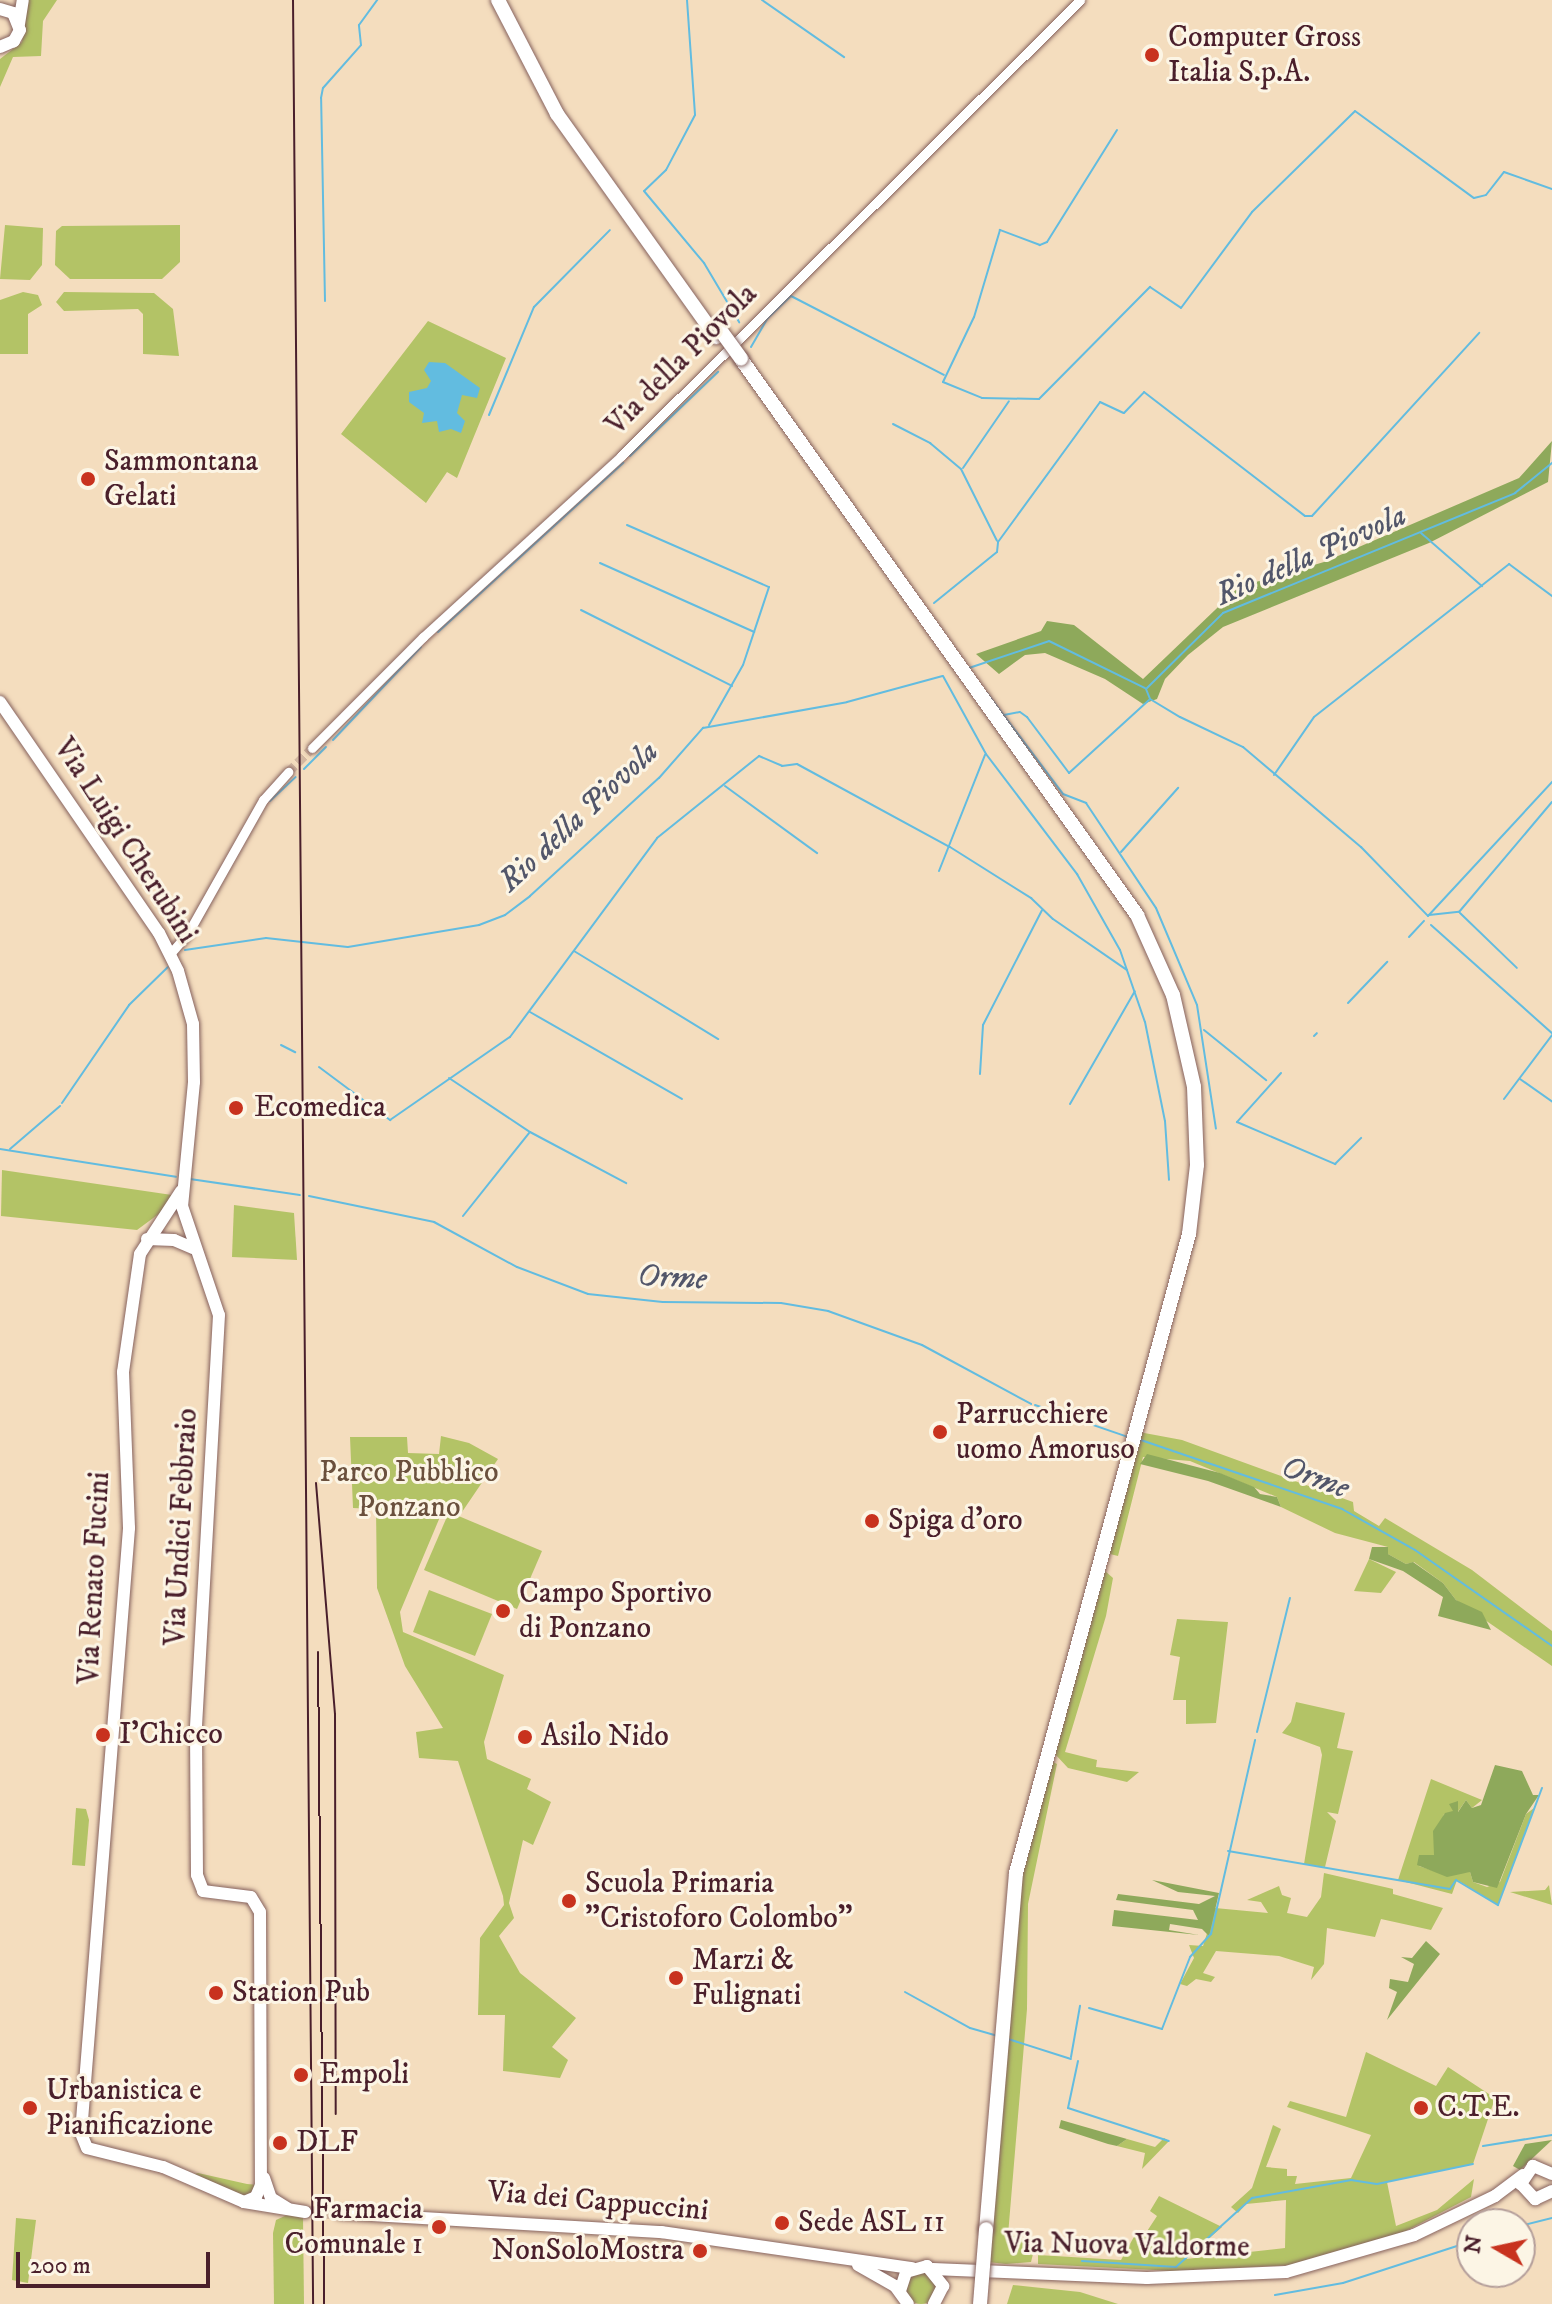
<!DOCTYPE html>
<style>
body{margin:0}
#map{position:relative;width:1552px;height:2304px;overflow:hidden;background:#f4ddbe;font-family:"IM FELL DW Pica",serif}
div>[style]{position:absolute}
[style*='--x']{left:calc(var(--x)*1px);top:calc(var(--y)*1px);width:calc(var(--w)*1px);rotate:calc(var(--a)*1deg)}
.green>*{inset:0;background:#b3c366}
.round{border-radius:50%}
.forest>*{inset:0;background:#8ea95b}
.water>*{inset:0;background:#62bce0}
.stream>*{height:2px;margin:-1px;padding:0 1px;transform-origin:1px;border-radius:1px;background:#62bce0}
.minor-tunnel>*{height:9px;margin-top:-4.5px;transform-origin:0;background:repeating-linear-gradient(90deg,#d2b7a1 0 9px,transparent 0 13.5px)}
.major-tunnel>*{height:12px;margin-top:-6px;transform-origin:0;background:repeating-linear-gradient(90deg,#d2b7a1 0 12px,transparent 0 18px)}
.roads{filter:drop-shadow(0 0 2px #86625e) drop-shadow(0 0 2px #86625e)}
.minor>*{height:9px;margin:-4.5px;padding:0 4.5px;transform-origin:4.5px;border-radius:4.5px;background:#fff}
.major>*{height:12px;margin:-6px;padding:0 6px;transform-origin:6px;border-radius:6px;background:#fff}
.highway>*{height:14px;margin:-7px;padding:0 7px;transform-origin:7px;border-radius:7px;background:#fff}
.rail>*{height:2px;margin:-1px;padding:0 1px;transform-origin:1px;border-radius:1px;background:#4a1f2b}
.bridges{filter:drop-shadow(0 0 2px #86625e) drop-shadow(0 0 2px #86625e)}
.highway-bridge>*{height:14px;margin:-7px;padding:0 7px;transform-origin:7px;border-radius:7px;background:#fff}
.dots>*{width:22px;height:22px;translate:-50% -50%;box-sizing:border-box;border:4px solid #fcf5e5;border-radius:50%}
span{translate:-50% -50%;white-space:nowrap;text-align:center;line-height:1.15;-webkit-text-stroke:6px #fcf5e5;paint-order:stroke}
.poi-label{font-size:30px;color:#4a1f2b}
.left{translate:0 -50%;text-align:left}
.right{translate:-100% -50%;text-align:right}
.street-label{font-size:30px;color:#4a1f2b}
.park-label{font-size:30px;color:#6a503d}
.water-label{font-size:32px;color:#52566a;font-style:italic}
.north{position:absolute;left:1456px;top:2208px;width:80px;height:80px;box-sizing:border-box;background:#fcf5e5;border:2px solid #b59f9b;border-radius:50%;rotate:279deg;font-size:22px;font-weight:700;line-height:32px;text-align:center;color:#4a1f2b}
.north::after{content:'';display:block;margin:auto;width:28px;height:36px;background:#c8321e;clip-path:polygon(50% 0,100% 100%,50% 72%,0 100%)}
.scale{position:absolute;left:16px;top:2252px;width:194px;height:36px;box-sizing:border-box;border:4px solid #4a1f2b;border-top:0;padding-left:10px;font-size:24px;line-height:28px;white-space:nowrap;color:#4a1f2b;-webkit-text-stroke:6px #fcf5e5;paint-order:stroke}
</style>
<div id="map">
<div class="green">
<div style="clip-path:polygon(28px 0,57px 0,43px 21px,41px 56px,13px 57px,0 87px,0 59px,22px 42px)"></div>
<div style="clip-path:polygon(5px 225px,43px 228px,42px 265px,30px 280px,0 279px)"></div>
<div style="clip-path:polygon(180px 225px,180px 262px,162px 279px,70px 279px,55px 265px,56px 231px,62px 226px)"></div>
<div style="clip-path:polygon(23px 292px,38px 295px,42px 305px,28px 314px,28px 354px,0 354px,0 300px)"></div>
<div style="clip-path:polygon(64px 292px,154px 293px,173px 309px,179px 356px,143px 354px,143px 314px,138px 309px,64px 311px,56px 302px)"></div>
<div style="clip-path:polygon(428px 321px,506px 358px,457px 478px,447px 472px,426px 503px,341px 434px)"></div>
<div style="clip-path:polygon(2px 1170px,172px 1195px,160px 1213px,137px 1230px,1px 1216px)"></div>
<div style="clip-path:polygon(234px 1205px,294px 1213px,297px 1260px,232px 1257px)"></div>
<div style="clip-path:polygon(1139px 1432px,1182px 1440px,1353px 1502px,1354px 1511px,1379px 1526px,1385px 1518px,1472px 1570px,1552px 1631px,1552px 1666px,1456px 1600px,1443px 1583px,1414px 1562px,1406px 1564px,1388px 1554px,1388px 1547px,1335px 1533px,1281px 1507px,1277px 1497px,1190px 1461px,1143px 1457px,1118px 1556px,1106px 1553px)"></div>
<div style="clip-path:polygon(441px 1436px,469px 1443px,498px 1459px,462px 1512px,445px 1505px,400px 1612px,403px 1632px,504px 1675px,484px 1742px,487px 1759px,531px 1779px,527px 1789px,551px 1802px,533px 1845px,523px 1840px,509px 1903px,514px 1918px,499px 1936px,520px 1973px,576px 2018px,552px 2047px,568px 2060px,560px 2078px,503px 2071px,505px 2015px,478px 2015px,480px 1938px,504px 1905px,503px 1896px,458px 1761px,419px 1758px,416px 1732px,443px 1728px,405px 1666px,377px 1588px,376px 1509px,353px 1508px,350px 1437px,407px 1437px,408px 1453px,439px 1454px)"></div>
<div style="clip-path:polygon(449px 1512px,542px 1551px,517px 1609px,424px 1570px)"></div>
<div style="clip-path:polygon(1369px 1559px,1396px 1572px,1381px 1593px,1354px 1591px)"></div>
<div style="clip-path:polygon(1105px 1571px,1113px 1578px,1106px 1616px,1065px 1752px,1097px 1760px,1096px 1767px,1139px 1772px,1127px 1782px,1068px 1768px,1055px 1754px)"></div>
<div style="clip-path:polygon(429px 1590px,492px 1614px,475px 1656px,413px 1632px)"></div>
<div style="clip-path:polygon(1177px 1619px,1228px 1622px,1216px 1723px,1186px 1724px,1186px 1700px,1173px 1700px,1180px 1657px,1170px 1655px)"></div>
<div style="clip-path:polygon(1296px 1702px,1345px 1713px,1337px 1748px,1353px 1751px,1338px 1814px,1327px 1812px,1336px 1821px,1325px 1867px,1304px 1864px,1322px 1755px,1320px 1747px,1282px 1733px,1291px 1722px)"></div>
<div style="clip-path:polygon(1049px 1760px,1057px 1764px,1028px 1904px,1027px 2009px,1008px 2235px,1036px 2242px,1031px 2262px,1006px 2264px,988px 2262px,1015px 1907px)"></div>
<div style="clip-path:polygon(1431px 1779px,1482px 1800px,1472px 1808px,1466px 1800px,1457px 1813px,1444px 1814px,1434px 1855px,1419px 1866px,1440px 1873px,1470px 1872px,1473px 1882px,1487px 1887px,1500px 1882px,1526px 1814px,1534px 1808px,1498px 1905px,1457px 1880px,1452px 1894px,1398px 1880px)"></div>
<div style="clip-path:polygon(76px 1808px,86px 1809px,89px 1820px,85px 1866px,72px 1865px)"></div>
<div style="clip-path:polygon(1324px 1873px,1393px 1889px,1393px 1894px,1443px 1908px,1431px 1930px,1381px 1919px,1375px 1937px,1327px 1928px,1324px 1964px,1311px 1980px,1314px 1967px,1279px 1956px,1216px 1951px,1203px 1973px,1215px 1977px,1211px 1982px,1196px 1979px,1187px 1986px,1180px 1984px,1194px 1958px,1189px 1945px,1203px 1946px,1215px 1908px,1268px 1913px,1261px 1902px,1247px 1900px,1279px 1886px,1282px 1895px,1291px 1898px,1287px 1913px,1307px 1917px,1321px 1897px)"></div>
<div style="clip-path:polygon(1549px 1885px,1552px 1905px,1510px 1892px,1545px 1890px)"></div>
<div style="clip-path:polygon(1366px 2052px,1436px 2086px,1448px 2067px,1495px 2098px,1473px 2164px,1387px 2182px,1396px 2226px,1437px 2210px,1474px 2179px,1471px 2197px,1396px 2236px,1292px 2265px,1175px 2271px,1038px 2264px,1038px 2255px,1121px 2260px,1135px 2235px,1138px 2245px,1157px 2216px,1150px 2211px,1159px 2196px,1222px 2227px,1186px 2259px,1285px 2248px,1286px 2200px,1246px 2204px,1238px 2213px,1231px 2207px,1252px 2188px,1273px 2125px,1281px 2129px,1266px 2167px,1287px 2169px,1287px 2176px,1297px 2176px,1295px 2184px,1351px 2178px,1371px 2135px,1287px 2107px,1290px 2101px,1346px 2117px)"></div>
<div style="clip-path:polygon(1164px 2138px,1169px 2141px,1142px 2169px,1145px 2153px,1117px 2146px,1127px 2139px,1155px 2147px)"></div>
<div style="clip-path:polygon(198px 2173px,247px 2184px,261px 2185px,251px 2201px,191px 2175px)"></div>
<div style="clip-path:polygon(287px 2215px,303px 2216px,304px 2304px,274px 2304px,273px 2233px,276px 2220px)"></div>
<div style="clip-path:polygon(16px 2218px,36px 2220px,28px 2283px,12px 2280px)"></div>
<div class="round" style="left:905px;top:2272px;width:32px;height:32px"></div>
<div style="clip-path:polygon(1013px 2285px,1080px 2292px,1118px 2304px,1007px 2304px)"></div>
</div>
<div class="forest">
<div style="clip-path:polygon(1552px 441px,1548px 482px,1429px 543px,1223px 627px,1188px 655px,1165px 679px,1157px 699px,1143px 704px,1105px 679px,1045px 653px,1025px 655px,999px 674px,976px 654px,1041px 631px,1047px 621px,1074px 625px,1143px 679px,1239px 587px,1324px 562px,1519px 478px)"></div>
<div style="clip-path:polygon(1147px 1454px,1220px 1473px,1254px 1487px,1260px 1494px,1277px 1497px,1281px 1507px,1208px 1481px,1140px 1464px)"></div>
<div style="clip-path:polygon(1372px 1547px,1388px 1547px,1388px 1554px,1406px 1564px,1413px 1562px,1443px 1583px,1456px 1600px,1482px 1612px,1491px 1630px,1438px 1616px,1443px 1597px,1403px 1571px,1369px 1559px)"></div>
<div style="clip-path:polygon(1495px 1765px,1522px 1771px,1533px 1795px,1539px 1795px,1526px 1814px,1497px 1888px,1473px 1882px,1470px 1872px,1447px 1877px,1417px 1865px,1419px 1855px,1434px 1855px,1433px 1831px,1445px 1813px,1453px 1811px,1449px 1804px,1458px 1801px,1458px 1812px,1466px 1800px,1472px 1808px,1481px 1805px)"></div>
<div style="clip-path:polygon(1152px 1880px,1219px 1893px,1209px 1936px,1202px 1929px,1170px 1924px,1169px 1930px,1199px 1935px,1112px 1926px,1114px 1910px,1198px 1920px,1193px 1910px,1116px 1900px,1118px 1894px,1199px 1904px,1215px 1896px,1178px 1892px)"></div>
<div style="clip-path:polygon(1426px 1941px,1440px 1954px,1387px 2020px,1397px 1992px,1389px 1988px,1390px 1979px,1408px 1982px,1414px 1964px,1401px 1957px,1412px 1958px)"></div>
<div style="clip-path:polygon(1061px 2120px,1127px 2139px,1117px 2146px,1108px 2144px,1059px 2128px)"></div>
<div style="clip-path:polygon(1552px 2140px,1520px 2170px,1513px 2166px,1525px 2144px)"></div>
</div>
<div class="water">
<div style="clip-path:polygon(429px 362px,445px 363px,480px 388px,477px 398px,462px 395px,457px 413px,465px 421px,461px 433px,451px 429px,439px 432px,437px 421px,422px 423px,424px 413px,409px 402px,409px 392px,427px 388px,431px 381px,424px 370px)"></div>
</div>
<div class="stream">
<div style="--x:687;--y:0;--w:115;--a:86"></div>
<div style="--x:695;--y:115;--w:62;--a:117.8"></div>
<div style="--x:666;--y:170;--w:30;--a:136"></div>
<div style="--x:644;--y:191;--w:94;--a:50.2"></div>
<div style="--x:704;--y:263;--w:69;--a:59.3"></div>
<div style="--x:762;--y:0;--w:100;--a:34.8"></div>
<div style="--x:1117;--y:130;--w:132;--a:122"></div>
<div style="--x:1047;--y:242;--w:8;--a:157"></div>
<div style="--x:1040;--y:245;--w:43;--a:-159.4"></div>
<div style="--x:1000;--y:230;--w:91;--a:106.6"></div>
<div style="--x:974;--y:317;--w:72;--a:115.5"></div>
<div style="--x:943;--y:382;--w:42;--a:22.3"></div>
<div style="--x:982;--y:398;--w:57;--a:1"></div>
<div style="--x:1039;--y:399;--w:158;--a:-45.3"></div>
<div style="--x:1150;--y:287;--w:37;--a:34"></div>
<div style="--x:1181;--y:308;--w:119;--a:-53.5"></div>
<div style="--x:1252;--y:212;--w:144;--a:-44.4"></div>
<div style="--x:1355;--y:111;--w:147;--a:36.2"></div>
<div style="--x:1474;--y:198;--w:12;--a:-14"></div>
<div style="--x:1486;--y:195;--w:29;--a:-52"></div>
<div style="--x:1504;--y:172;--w:51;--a:19.5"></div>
<div style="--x:325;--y:301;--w:203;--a:-91.1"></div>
<div style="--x:321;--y:98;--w:10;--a:-79"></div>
<div style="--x:323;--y:88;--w:57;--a:-48.5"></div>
<div style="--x:361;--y:45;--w:20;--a:-96"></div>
<div style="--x:359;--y:25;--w:31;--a:-54"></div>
<div style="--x:751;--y:347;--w:34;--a:-60"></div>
<div style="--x:768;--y:318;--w:32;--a:-44"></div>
<div style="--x:791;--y:296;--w:172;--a:27.3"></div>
<div style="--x:489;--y:415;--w:117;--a:-67.4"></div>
<div style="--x:534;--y:307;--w:108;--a:-45.4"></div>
<div style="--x:893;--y:424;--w:42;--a:27.2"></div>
<div style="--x:930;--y:443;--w:40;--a:40"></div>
<div style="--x:961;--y:469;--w:80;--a:63.4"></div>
<div style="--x:630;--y:456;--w:122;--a:-43.7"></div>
<div style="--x:963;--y:468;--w:81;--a:-55.5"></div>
<div style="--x:627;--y:525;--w:155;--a:23.6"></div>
<div style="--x:769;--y:587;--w:82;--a:108.4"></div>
<div style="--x:743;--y:665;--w:69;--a:119.5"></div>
<div style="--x:1421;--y:533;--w:81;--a:41"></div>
<div style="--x:600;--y:563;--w:169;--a:24.1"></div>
<div style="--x:934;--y:603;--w:81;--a:-39"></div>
<div style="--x:997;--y:552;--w:10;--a:-84"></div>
<div style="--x:998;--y:542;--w:173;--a:-53.9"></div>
<div style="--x:1100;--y:402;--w:26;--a:25"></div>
<div style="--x:1124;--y:413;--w:29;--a:-46"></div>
<div style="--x:1144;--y:392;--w:203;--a:37.6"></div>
<div style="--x:1305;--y:516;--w:7;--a:0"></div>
<div style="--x:1312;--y:516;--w:248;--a:-47.6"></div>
<div style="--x:581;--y:610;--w:169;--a:26.7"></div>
<div style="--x:438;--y:632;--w:251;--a:-42.4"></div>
<div style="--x:969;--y:668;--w:84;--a:-18.6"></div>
<div style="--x:1049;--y:641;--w:107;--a:26.1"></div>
<div style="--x:1147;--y:688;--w:107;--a:-44.6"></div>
<div style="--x:1223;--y:613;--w:316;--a:-22.3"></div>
<div style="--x:1515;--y:493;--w:48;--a:-39"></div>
<div style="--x:1146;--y:689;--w:11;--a:68"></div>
<div style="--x:1150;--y:699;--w:35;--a:31"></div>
<div style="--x:1180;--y:717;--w:70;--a:25.5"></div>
<div style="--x:1243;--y:747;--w:155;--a:40.3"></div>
<div style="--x:1361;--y:847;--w:96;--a:45.8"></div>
<div style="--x:987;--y:693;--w:126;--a:53"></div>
<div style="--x:1063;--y:794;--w:25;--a:21"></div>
<div style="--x:1086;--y:803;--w:126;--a:56.3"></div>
<div style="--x:1156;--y:908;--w:105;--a:67.1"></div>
<div style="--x:1197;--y:1005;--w:125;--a:81.3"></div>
<div style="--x:1004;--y:715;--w:16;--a:-11"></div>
<div style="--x:1020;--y:712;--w:9;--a:36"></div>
<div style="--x:1027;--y:717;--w:70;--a:53.1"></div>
<div style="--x:1069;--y:773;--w:108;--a:-42.4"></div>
<div style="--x:333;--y:740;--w:128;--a:-46.6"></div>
<div style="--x:304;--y:769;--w:31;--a:-45"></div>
<div style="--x:1274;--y:775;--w:70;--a:-55.4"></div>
<div style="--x:1314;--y:717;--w:248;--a:-38.1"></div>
<div style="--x:1509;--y:564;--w:54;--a:36.7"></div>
<div style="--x:725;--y:786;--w:114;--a:36.1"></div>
<div style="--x:270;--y:801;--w:35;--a:-43"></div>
<div style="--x:1121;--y:852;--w:86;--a:-48.3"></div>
<div style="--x:939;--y:871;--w:125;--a:-68.4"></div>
<div style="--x:1460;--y:913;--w:79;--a:44"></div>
<div style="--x:1429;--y:915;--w:30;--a:-6"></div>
<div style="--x:1459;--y:912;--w:144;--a:-49.8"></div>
<div style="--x:1428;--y:916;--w:183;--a:-47.2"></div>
<div style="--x:1431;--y:925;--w:162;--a:41.8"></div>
<div style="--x:1409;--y:937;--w:22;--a:-47"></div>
<div style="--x:185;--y:950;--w:82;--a:-8.4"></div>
<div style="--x:266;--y:938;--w:82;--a:6.3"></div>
<div style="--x:348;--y:947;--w:133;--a:-9.5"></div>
<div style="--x:479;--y:925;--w:28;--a:-21"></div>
<div style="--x:505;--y:915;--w:31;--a:-37"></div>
<div style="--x:530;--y:896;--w:175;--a:-42.5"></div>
<div style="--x:659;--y:778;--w:67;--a:-48.7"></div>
<div style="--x:703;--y:728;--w:146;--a:-10.2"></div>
<div style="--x:847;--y:702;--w:99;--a:-15.2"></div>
<div style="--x:943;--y:676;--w:89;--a:61.1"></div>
<div style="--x:986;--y:754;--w:151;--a:52.8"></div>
<div style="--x:1077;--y:874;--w:87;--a:60.5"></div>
<div style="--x:1120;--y:950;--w:76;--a:70.9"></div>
<div style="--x:1145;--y:1022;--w:101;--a:78.6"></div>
<div style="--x:1165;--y:1121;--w:59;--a:86.1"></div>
<div style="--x:574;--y:951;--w:169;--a:31.4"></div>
<div style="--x:1348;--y:1003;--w:57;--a:-46.4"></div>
<div style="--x:530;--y:1012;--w:175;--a:29.8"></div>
<div style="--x:1204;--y:1030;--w:80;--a:38.9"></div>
<div style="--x:1314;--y:1036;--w:4;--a:-45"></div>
<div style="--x:281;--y:1045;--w:16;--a:27"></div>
<div style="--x:319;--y:1067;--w:89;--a:36.7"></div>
<div style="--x:390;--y:1120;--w:146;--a:-34.7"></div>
<div style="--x:510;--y:1037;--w:247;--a:-53.5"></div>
<div style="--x:657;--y:838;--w:131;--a:-38.8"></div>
<div style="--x:759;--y:756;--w:25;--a:23"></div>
<div style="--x:782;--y:766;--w:15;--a:-8"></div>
<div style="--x:797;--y:764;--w:174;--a:28.5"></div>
<div style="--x:950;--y:847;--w:96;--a:32.2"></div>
<div style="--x:1031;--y:898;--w:30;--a:44"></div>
<div style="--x:1053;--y:919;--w:90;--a:34.6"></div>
<div style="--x:1281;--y:1073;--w:66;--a:131.9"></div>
<div style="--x:1237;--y:1122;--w:107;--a:23.2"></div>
<div style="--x:1335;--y:1164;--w:37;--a:-45"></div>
<div style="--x:980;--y:1074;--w:49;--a:-86.5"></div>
<div style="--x:983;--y:1025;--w:129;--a:-62.8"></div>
<div style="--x:449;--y:1078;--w:97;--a:33.7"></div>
<div style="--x:530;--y:1132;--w:109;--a:28"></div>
<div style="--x:1520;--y:1079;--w:39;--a:35"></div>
<div style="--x:1504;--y:1099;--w:80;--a:-53.1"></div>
<div style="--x:62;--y:1103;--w:119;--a:-55.6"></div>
<div style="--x:129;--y:1005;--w:54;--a:-44.3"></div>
<div style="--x:1070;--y:1104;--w:130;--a:-60.1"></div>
<div style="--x:0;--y:1149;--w:178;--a:9"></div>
<div style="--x:10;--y:1149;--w:66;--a:-40.7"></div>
<div style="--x:190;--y:1179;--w:111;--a:8.3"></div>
<div style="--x:309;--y:1196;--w:128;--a:11.7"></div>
<div style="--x:434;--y:1222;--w:94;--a:28.5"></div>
<div style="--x:517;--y:1267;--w:76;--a:20.8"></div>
<div style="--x:588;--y:1294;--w:75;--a:6.1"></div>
<div style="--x:663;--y:1302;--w:118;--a:0.5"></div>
<div style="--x:781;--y:1303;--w:48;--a:9.7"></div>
<div style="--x:828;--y:1311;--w:100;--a:19.9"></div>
<div style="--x:922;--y:1345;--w:124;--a:28.4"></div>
<div style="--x:463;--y:1216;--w:106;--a:-51.5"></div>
<div style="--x:1035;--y:1405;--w:98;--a:19"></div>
<div style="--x:1138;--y:1439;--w:216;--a:18.9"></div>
<div style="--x:1342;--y:1509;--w:84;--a:29.3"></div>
<div style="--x:1415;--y:1550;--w:167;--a:35"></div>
<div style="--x:1257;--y:1732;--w:138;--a:-76.2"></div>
<div style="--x:1228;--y:1851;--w:225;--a:9.7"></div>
<div style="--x:1450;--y:1889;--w:11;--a:-56"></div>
<div style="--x:1456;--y:1880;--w:49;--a:30.8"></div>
<div style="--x:1498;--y:1905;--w:125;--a:-69.4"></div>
<div style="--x:905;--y:1992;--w:74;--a:29"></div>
<div style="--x:970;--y:2028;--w:29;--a:16"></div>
<div style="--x:1089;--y:2008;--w:76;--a:16"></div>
<div style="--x:1162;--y:2029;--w:77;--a:-68.7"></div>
<div style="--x:1190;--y:1957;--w:31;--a:-48"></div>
<div style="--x:1211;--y:1934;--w:199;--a:-77.2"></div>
<div style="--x:1008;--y:2039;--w:66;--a:17.6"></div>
<div style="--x:1071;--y:2057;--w:52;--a:-80"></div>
<div style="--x:1078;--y:2061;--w:48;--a:102"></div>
<div style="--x:1068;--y:2108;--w:106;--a:18.1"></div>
<div style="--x:1483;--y:2146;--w:70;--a:-9.1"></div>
<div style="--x:1520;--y:2226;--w:33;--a:-14"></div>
<div style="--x:1082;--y:2261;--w:94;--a:3.7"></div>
<div style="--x:1176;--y:2267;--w:103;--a:-42.2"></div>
<div style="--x:1252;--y:2198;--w:101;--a:-10.3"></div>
<div style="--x:1351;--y:2180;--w:26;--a:9"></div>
<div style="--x:1377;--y:2184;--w:98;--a:-11.8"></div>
<div style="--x:1275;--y:2295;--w:69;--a:-10"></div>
<div style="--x:1343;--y:2283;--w:136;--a:-18"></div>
</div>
<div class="minor-tunnel">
<div style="--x:288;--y:772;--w:34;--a:-45"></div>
</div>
<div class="major-tunnel">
<div style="--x:305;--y:2212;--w:35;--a:2"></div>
</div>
<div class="roads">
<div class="minor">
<div style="--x:312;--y:748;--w:157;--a:-45"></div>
<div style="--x:423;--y:637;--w:268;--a:-42.4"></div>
<div style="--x:621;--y:456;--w:647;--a:-44.81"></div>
<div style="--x:169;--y:955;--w:29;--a:-49"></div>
<div style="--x:188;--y:933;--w:153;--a:-60.6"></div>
<div style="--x:263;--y:800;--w:38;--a:-48"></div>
</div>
<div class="major">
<div style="--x:0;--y:9;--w:14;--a:17"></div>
<div style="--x:13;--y:13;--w:18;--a:68"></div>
<div style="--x:20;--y:30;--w:13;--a:119"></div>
<div style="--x:14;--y:41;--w:15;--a:157"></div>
<div style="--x:19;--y:24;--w:24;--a:-81"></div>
<div style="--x:0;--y:702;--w:280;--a:55.5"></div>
<div style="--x:159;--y:933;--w:42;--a:63.4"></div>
<div style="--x:178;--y:971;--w:55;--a:74.2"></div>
<div style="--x:193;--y:1024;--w:58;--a:89"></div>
<div style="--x:194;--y:1082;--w:125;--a:95.5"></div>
<div style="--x:182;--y:1206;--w:115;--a:71.3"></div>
<div style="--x:219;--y:1315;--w:418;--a:93.2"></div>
<div style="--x:196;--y:1732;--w:143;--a:89.6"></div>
<div style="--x:197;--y:1875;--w:17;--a:69"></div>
<div style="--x:203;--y:1891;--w:48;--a:7.1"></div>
<div style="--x:251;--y:1897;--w:17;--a:59"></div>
<div style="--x:260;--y:1912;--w:273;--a:89.8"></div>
<div style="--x:261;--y:2185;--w:13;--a:113"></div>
<div style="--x:256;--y:2197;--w:13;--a:157"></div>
<div style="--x:244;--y:2202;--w:88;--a:-156.6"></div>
<div style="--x:163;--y:2167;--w:78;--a:-166"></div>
<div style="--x:87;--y:2148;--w:16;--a:-112"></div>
<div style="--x:81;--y:2133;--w:607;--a:-85.46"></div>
<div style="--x:129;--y:1528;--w:156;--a:-92.2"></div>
<div style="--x:123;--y:1372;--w:119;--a:-81.8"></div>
<div style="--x:140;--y:1254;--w:75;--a:-56.9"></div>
<div style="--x:147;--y:1239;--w:27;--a:2"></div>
<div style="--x:174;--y:1240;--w:21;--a:23"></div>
<div style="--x:1552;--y:2174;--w:21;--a:-157"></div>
<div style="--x:1533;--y:2166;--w:22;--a:124"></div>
<div style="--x:1521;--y:2184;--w:21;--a:47"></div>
<div style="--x:1535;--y:2199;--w:19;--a:-25"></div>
<div style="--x:264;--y:2178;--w:21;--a:71"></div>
<div style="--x:271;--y:2198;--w:19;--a:32"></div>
<div style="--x:244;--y:2202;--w:62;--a:9.3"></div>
<div style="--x:340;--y:2213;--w:322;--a:3.4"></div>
<div style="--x:661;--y:2232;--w:254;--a:8.2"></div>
<div style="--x:858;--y:2265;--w:43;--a:29.6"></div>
<div style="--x:895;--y:2286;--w:22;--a:54"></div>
<div style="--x:933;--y:2269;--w:214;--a:2.4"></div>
<div style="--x:1147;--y:2278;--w:139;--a:-2.5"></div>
<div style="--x:1286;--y:2272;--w:133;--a:-16.1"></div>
<div style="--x:1414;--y:2235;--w:90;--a:-25.7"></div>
<div style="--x:1495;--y:2196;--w:35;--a:-37"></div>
<div style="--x:900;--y:2291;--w:20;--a:-72"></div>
<div style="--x:906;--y:2272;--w:22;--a:-16"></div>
<div style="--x:927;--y:2266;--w:26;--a:51"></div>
<div style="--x:943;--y:2286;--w:20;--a:117"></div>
</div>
<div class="highway">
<div style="--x:498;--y:0;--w:128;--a:62.6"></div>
<div style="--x:557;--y:114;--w:274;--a:54.5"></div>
<div style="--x:741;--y:359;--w:683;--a:54.54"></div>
<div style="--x:1137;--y:915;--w:88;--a:65.8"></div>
<div style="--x:1173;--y:995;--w:94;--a:77.1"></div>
<div style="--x:1194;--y:1087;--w:78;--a:87.8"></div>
<div style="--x:1197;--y:1165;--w:69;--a:96.6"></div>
<div style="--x:1189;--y:1234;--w:662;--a:105.15"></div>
<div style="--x:1016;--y:1873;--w:357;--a:94.8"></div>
</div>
</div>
<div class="rail">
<div style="--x:293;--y:0;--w:2304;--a:89.5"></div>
<div style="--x:316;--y:1483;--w:232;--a:85.3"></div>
<div style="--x:335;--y:1714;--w:400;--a:89.9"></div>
<div style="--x:318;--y:1652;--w:652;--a:89.47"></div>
</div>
<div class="bridges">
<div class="highway-bridge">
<div style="--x:721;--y:331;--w:34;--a:54"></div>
<div style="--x:980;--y:2304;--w:75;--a:-85.4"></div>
</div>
</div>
<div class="dots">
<div style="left:1152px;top:55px;background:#c8321e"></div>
<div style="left:88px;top:479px;background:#c8321e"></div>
<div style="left:236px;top:1108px;background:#c8321e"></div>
<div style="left:940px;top:1432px;background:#c8321e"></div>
<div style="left:872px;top:1521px;background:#c8321e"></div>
<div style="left:503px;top:1611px;background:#c8321e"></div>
<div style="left:103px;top:1735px;background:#c8321e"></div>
<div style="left:525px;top:1737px;background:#c8321e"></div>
<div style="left:569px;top:1901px;background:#c8321e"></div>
<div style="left:676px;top:1978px;background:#c8321e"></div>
<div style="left:216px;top:1993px;background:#c8321e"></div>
<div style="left:301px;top:2075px;background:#c8321e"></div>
<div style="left:30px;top:2108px;background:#c8321e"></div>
<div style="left:1421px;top:2108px;background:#c8321e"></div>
<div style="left:280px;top:2143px;background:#c8321e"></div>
<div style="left:782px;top:2223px;background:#c8321e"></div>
<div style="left:439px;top:2227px;background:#c8321e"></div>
<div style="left:700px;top:2251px;background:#c8321e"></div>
</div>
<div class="poi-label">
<span class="left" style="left:1168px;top:55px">Computer Gross<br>Italia S.p.A.</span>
<span class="left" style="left:104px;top:479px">Sammontana<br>Gelati</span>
<span class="left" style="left:254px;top:1108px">Ecomedica</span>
<span class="left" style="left:956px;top:1432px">Parrucchiere<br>uomo Amoruso</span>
<span class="left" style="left:888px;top:1521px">Spiga d'oro</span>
<span class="left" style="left:519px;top:1611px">Campo Sportivo<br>di Ponzano</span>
<span class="left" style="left:119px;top:1735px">I'Chicco</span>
<span class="left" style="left:541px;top:1737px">Asilo Nido</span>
<span class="left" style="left:585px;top:1901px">Scuola Primaria<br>"Cristoforo Colombo"</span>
<span class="left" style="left:692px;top:1978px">Marzi &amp;<br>Fulignati</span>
<span class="left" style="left:232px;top:1993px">Station Pub</span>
<span class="left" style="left:319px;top:2075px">Empoli</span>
<span class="left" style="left:46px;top:2108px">Urbanistica e<br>Pianificazione</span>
<span class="left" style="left:1437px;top:2108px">C.T.E.</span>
<span class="left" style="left:296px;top:2143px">DLF</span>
<span class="right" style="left:423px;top:2227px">Farmacia<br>Comunale 1</span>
<span class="left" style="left:798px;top:2223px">Sede ASL 11</span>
<span class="right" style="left:684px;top:2251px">NonSoloMostra</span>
</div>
<div class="street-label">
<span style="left:682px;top:360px;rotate:-45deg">Via della Piovola</span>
<span style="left:125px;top:841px;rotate:57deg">Via Luigi Cherubini</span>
<span style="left:182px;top:1527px;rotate:-87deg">Via Undici Febbraio</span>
<span style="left:95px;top:1578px;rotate:-87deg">Via Renato Fucini</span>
<span style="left:598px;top:2202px;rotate:5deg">Via dei Cappuccini</span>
<span style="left:1127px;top:2246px;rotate:1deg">Via Nuova Valdorme</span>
</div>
<div class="park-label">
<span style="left:409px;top:1490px">Parco Pubblico<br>Ponzano</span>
</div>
<div class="water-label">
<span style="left:1311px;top:556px;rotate:-24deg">Rio della Piovola</span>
<span style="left:579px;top:817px;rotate:-43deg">Rio della Piovola</span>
<span style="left:672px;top:1278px;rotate:3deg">Orme</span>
<span style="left:1315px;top:1478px;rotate:20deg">Orme</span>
</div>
<div class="north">N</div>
<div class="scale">200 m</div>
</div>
